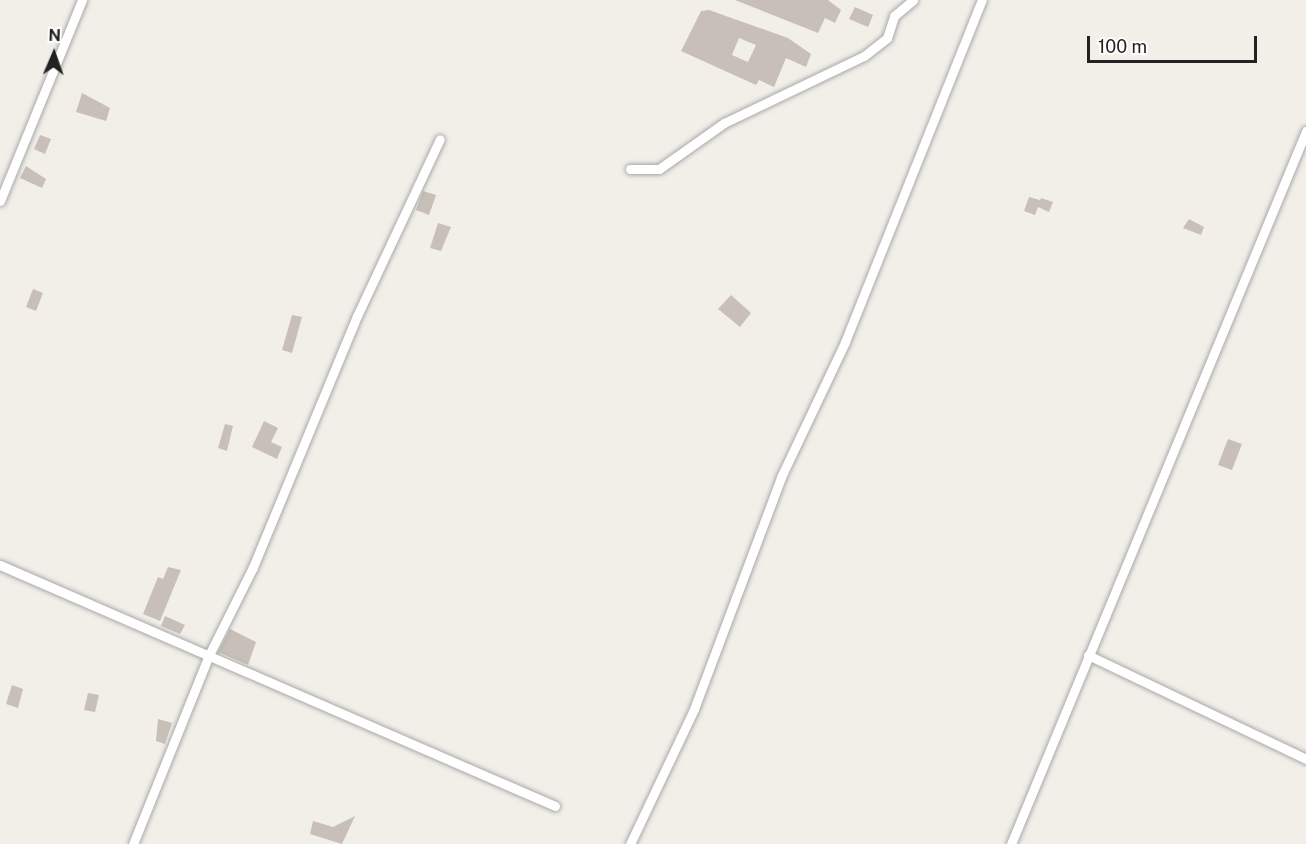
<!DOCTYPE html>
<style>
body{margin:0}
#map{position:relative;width:1306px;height:844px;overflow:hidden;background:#f2efe9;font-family:"Public Sans",sans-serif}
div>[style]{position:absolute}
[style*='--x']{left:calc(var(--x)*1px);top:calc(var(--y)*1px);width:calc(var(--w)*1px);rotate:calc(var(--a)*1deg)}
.building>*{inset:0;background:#c7bfb8}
.roads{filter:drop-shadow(0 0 2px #a9a9a9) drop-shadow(0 0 2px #a9a9a9)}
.street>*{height:9px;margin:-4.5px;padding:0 4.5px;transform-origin:4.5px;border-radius:4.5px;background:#fff}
span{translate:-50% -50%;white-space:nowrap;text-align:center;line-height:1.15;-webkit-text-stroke:4.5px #fff;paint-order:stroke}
.north{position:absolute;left:24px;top:24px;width:60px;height:60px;-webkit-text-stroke:4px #fff;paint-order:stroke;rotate:2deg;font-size:16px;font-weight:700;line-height:24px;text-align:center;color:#222}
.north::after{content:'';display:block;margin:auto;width:21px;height:27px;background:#222;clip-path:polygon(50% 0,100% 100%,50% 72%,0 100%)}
.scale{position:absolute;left:1087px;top:36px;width:170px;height:27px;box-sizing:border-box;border:3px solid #222;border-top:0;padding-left:8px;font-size:18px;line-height:21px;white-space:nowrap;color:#222;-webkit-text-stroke:4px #fff;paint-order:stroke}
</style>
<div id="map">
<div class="building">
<div style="clip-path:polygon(735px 0,828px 0,841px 10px,835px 23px,825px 18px,818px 33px)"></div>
<div style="clip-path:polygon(855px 7px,873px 15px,868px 27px,849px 19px)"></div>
<div style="clip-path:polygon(evenodd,709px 10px,788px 38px,811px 54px,806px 67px,786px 58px,774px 87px,759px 80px,756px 85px,681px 51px,701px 11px,709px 10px,739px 38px,756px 45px,748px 62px,732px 55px,739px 38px)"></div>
<div style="clip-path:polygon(82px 93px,110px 108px,106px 121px,76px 112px)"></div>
<div style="clip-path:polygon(40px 135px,51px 139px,45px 154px,34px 149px)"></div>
<div style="clip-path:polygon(26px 166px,46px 179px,42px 188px,20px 178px)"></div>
<div style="clip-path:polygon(423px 191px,436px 195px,429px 215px,416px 210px)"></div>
<div style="clip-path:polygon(1029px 197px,1040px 200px,1038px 205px,1041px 198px,1053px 202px,1049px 212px,1038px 207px,1035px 215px,1024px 211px)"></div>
<div style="clip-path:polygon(1189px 219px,1204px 227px,1201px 235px,1183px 228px)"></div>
<div style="clip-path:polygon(438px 223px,451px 227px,441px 251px,430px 248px)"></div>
<div style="clip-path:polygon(33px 289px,43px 293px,36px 311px,26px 307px)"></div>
<div style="clip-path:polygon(731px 295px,751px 313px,740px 327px,718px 309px)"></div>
<div style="clip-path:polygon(292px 315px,302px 317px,292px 353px,282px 350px)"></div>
<div style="clip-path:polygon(264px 421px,278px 428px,271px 442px,282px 447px,277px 459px,252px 447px)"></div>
<div style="clip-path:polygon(225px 424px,233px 426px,227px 451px,218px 448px)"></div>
<div style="clip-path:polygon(1228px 439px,1242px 444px,1232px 470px,1218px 465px)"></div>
<div style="clip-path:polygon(168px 567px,181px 570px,160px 621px,143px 614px,158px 577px,163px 579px)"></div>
<div style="clip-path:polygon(165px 616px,185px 625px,180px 634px,161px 626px)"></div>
<div style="clip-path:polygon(230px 629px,256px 642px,248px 665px,218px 652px)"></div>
<div style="clip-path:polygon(12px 685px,23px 689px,18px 708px,6px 704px)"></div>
<div style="clip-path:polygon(88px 693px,99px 695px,95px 712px,84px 710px)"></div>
<div style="clip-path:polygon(158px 719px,172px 723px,165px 744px,156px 741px)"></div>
<div style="clip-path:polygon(355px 816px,342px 844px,310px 834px,313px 821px,333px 827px)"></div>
</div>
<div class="roads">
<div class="street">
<div style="--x:630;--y:169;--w:29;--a:0"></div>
<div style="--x:659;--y:169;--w:80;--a:-35.3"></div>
<div style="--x:724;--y:123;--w:155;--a:-25.6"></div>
<div style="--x:864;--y:56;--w:29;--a:-38"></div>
<div style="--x:887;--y:38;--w:23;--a:-72"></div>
<div style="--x:894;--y:16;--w:25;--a:-40"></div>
<div style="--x:0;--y:201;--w:217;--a:-67.8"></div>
<div style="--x:0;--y:565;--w:605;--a:23.47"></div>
<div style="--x:1088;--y:655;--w:242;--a:25.5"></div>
<div style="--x:133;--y:844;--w:204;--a:-68.1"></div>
<div style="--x:209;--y:655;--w:98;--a:-63.4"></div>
<div style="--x:253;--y:567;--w:272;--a:-67.5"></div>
<div style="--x:357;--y:316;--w:195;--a:-64.9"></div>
<div style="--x:630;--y:844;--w:149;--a:-64.6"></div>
<div style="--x:694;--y:709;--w:248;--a:-69.4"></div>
<div style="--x:781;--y:477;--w:149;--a:-64.6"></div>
<div style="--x:845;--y:342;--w:368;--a:-68.2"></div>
<div style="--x:1011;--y:844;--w:772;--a:-67.52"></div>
</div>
</div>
<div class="north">N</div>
<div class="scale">100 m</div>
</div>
